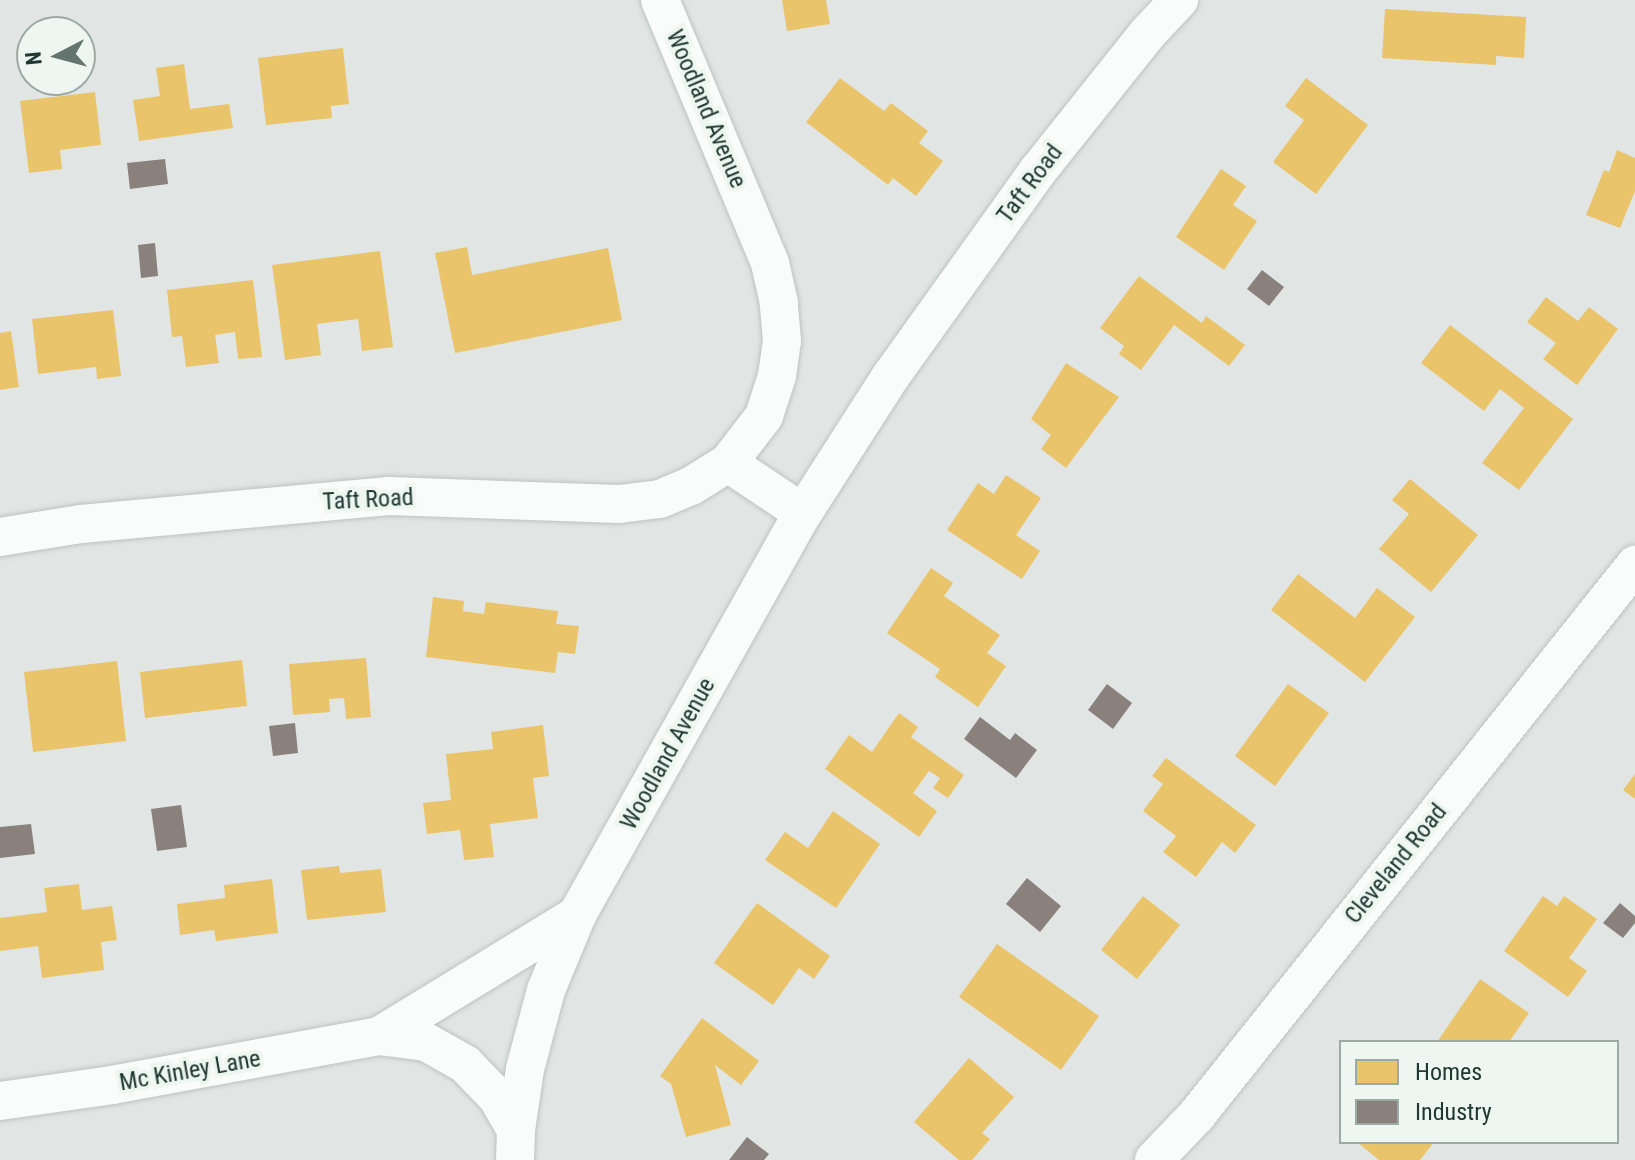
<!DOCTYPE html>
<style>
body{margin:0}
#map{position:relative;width:1635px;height:1160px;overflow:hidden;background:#e1e6e4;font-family:"Roboto Condensed",sans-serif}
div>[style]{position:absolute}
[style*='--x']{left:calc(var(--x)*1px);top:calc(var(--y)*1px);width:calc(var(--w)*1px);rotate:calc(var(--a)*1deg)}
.homes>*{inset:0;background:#e9c46a}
.industry>*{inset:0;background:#8a817c}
.roads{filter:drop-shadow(0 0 2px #bec3c1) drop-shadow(0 0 2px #bec3c1)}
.minor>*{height:38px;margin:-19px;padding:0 19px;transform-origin:19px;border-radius:19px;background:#fafbfb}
span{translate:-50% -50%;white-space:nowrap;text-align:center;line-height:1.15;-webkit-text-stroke:8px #eef6f2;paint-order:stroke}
.street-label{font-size:24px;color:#203832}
.legend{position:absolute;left:1339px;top:1040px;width:280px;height:104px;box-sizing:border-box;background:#eef6f2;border:2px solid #9caaa5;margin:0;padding:10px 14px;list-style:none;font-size:24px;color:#203832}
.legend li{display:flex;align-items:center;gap:16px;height:40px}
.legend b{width:40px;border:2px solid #9caaa5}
.north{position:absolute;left:16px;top:16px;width:80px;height:80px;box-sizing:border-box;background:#eef6f2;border:2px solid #9caaa5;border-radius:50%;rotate:264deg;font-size:22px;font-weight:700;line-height:32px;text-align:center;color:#203832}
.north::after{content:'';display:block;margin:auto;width:28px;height:36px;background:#647570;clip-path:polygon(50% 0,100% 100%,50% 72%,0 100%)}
</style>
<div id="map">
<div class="homes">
<div style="clip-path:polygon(782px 0,826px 0,830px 24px,787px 31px)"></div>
<div style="clip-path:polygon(1385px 9px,1526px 17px,1524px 58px,1496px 56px,1496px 65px,1382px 58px)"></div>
<div style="clip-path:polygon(343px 48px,349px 104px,331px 106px,332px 118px,266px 125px,258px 58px)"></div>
<div style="clip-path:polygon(184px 64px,190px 109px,229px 104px,233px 128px,139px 141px,133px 100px,160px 96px,156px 68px)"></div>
<div style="clip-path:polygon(840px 78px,884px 111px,891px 103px,928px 131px,919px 143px,943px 161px,916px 196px,893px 178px,888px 185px,806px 122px)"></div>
<div style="clip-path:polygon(1306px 78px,1368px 125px,1316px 194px,1273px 162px,1304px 120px,1285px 106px)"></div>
<div style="clip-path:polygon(95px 92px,101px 145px,60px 150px,62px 169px,29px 173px,20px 101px)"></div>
<div style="clip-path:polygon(1617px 150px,1635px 158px,1635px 191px,1620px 228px,1586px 215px,1604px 170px,1609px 172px)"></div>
<div style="clip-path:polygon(1221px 169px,1246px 186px,1233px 205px,1257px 221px,1224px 270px,1176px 237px)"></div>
<div style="clip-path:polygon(467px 247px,472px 275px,608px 248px,622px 320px,455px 353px,435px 253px)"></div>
<div style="clip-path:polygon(380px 251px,393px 347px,362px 351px,358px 319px,317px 324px,321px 355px,285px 360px,272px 265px)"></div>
<div style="clip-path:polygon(1139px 276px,1202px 323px,1206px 316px,1245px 345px,1229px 366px,1174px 325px,1141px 370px,1119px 354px,1124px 346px,1100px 328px)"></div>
<div style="clip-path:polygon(253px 280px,262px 357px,238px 359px,235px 332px,215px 335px,219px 363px,186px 367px,182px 336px,172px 337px,167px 290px)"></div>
<div style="clip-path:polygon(1546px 297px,1578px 321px,1589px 307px,1618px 329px,1577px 385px,1543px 359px,1556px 343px,1527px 322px)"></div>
<div style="clip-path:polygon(113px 310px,121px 376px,97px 379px,96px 367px,38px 374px,32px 319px)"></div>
<div style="clip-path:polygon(1450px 325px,1573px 419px,1519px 490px,1482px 463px,1524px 408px,1500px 389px,1484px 411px,1421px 363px)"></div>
<div style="clip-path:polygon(11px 331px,19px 387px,0 390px,0 333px)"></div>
<div style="clip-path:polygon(1066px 363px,1119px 397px,1066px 468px,1041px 449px,1051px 435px,1031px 419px)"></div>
<div style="clip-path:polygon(1006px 475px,1041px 498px,1016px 535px,1040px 551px,1022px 579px,947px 530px,978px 483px,994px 494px)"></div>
<div style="clip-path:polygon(1410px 479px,1478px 535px,1431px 592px,1379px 549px,1409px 514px,1392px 500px)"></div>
<div style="clip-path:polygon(931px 568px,953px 583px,944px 596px,1000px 635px,987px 653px,1006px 666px,978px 707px,935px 677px,940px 669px,887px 633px)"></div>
<div style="clip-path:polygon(1298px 574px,1355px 618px,1377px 588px,1415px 617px,1365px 682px,1271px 610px)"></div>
<div style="clip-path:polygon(433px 597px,464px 601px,463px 611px,484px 614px,486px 602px,558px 611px,556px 624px,579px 626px,575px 654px,558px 652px,555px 673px,426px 657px)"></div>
<div style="clip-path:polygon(366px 658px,371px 717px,346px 719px,344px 698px,329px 699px,330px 712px,293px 715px,289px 664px)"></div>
<div style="clip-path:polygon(242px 660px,247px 706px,145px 718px,140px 672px)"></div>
<div style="clip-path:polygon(117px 661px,126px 741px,33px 752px,24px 672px)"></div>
<div style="clip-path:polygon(1288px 684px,1329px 713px,1275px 786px,1235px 756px)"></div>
<div style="clip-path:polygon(899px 713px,918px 727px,911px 737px,964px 775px,948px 798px,933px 788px,940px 778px,929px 771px,913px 793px,937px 811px,919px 837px,825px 769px,849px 735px,872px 752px)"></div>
<div style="clip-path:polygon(543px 725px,549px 776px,533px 778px,538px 818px,490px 824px,494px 857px,464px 860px,460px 830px,427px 834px,423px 803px,451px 800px,446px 754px,493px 749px,491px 732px)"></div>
<div style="clip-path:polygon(1166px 758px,1256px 825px,1235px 853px,1222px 842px,1196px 877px,1163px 852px,1176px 836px,1143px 811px,1163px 784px,1152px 776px)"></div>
<div style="clip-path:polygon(1635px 774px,1635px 799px,1623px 790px)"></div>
<div style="clip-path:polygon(833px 811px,880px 844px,836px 908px,765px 860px,785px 832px,808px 848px)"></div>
<div style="clip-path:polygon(339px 866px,340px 873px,381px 869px,386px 912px,307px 920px,301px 870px)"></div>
<div style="clip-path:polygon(272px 879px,278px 933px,216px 941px,214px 930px,180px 935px,177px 904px,225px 898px,224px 885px)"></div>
<div style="clip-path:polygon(79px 884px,82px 910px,112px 906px,117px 940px,101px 942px,104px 970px,42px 978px,38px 946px,0 951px,0 918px,47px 912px,44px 888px)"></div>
<div style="clip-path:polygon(1143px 896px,1180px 925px,1137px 979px,1101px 950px)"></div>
<div style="clip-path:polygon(1543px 896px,1557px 906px,1564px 896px,1597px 919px,1569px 958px,1587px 971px,1568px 997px,1504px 951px)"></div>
<div style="clip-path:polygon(757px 903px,830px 956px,814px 979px,799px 968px,773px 1005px,714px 963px)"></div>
<div style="clip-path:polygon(997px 944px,1099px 1016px,1061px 1070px,959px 997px)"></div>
<div style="clip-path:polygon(1480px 979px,1529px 1013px,1509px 1042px,1437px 1042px)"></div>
<div style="clip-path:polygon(702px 1018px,759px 1061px,741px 1085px,715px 1065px,731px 1125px,686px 1137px,671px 1084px,660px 1076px)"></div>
<div style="clip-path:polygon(969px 1058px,1014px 1097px,982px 1133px,990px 1139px,972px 1160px,959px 1160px,914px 1122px)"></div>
<div style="clip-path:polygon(1357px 1142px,1434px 1142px,1420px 1160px,1379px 1160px)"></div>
</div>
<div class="industry">
<div style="clip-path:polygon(165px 159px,168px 184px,130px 189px,127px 163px)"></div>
<div style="clip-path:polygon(155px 243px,158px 276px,141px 278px,138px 245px)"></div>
<div style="clip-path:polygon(1262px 270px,1284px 287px,1269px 306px,1247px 289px)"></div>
<div style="clip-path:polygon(1107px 684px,1132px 703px,1113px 729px,1088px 710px)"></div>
<div style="clip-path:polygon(980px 717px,1010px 740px,1015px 733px,1037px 750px,1016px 778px,964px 739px)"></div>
<div style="clip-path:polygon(295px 723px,298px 753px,273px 756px,269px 726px)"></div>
<div style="clip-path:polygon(181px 805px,187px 847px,157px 851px,151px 809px)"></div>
<div style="clip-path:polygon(31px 824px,35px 854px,0 858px,0 827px)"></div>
<div style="clip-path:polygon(1027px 878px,1061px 906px,1040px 932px,1006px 904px)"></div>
<div style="clip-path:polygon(1620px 903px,1635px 916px,1635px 923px,1623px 938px,1603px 923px)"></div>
<div style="clip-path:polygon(747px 1137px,769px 1154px,764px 1160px,729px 1160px)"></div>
</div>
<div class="roads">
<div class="minor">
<div style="--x:728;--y:463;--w:90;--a:33.7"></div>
<div style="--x:0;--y:537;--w:82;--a:-9.1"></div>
<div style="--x:81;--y:524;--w:309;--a:-5.2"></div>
<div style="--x:389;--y:496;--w:230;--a:2"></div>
<div style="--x:619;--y:504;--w:41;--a:-7"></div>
<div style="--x:660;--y:499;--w:34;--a:-23"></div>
<div style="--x:691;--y:486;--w:44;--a:-31.9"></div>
<div style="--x:728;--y:463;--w:59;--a:-52.5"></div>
<div style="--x:764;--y:416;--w:42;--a:-72"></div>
<div style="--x:777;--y:376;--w:35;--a:-82"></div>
<div style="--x:782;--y:341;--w:38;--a:-95"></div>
<div style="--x:779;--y:303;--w:41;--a:-102.7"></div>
<div style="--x:770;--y:263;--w:285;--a:-112.7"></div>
<div style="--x:379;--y:1036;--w:232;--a:-31.4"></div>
<div style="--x:0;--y:1101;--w:113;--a:-8.1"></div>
<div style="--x:112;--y:1085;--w:271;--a:-10.4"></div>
<div style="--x:379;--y:1036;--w:47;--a:7.3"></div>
<div style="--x:426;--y:1042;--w:45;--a:29.4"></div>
<div style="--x:465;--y:1064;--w:46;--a:45.9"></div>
<div style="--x:497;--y:1097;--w:38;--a:60"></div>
<div style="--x:515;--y:1160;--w:30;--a:-88"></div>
<div style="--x:516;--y:1130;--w:62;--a:-81.6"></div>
<div style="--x:525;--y:1069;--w:82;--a:-75.1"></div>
<div style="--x:546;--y:990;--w:81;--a:-67.5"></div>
<div style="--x:577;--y:915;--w:461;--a:-60.7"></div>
<div style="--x:803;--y:513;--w:163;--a:-57.3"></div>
<div style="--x:891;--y:376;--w:251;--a:-54.4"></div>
<div style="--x:1037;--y:172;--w:176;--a:-51.4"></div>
<div style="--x:1147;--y:34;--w:47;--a:-46.7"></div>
<div style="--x:1154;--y:1160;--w:61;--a:-46.3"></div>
<div style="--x:1196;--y:1116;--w:705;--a:-51.45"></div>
</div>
</div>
<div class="street-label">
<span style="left:706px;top:109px;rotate:67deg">Woodland Avenue</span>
<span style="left:1030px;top:184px;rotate:-53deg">Taft Road</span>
<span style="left:368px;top:500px;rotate:-3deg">Taft Road</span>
<span style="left:668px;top:754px;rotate:-61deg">Woodland Avenue</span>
<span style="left:1396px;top:864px;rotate:-51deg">Cleveland Road</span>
<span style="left:190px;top:1071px;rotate:-10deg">Mc Kinley Lane</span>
</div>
<ul class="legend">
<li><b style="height:22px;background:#e9c46a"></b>Homes</li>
<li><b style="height:22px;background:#8a817c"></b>Industry</li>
</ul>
<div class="north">N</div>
</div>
